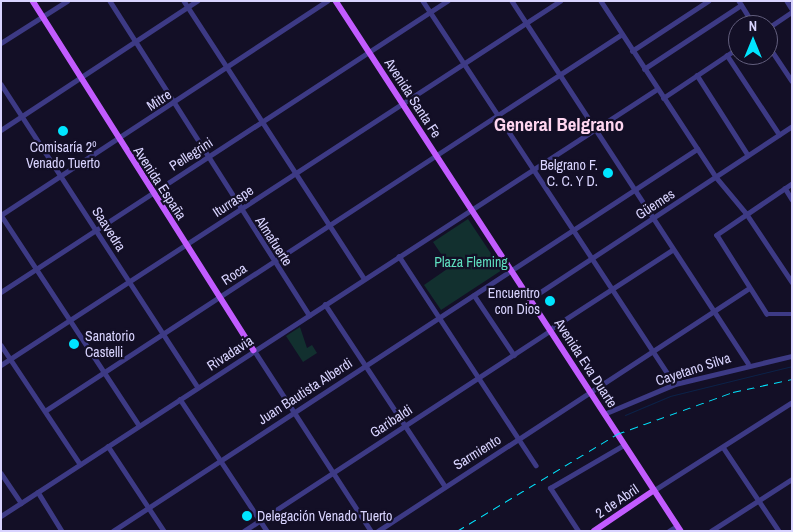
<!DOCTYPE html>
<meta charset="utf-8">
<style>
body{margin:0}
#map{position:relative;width:793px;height:532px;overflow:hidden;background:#130f26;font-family:"Archivo Narrow",sans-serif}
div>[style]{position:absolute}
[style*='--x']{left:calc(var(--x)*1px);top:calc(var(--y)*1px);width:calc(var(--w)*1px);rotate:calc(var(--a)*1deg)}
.green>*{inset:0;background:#12302f}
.stream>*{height:1px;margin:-0.5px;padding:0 0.5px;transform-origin:0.5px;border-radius:0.5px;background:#0c2248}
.minor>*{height:4.5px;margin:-2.25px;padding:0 2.25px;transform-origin:2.25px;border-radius:2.25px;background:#3d3a85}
.major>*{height:5.5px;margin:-2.75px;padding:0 2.75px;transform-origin:2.75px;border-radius:2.75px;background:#c25bff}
.rail>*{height:1px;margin-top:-0.5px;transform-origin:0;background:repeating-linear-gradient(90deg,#00e5ff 0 8px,transparent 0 14px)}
.dots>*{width:14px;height:14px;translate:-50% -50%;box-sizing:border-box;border:2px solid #130f26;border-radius:50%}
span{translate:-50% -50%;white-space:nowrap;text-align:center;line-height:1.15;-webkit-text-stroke:4.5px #130f26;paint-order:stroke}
.street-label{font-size:14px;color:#d9d4ff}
.poi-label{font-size:14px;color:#d9d4ff}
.right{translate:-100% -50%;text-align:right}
.left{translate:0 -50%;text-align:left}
.park-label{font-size:14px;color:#5fe0c0}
.district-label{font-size:19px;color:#ffd6f0;font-weight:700}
.frame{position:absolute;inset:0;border:2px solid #d9d4ff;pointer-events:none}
.north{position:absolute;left:728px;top:15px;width:50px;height:50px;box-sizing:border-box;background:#130f26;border:1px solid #625e7d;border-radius:50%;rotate:0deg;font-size:14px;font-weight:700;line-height:20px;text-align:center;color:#d9d4ff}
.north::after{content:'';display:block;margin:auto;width:18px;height:22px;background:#00e5ff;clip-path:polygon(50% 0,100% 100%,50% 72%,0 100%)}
</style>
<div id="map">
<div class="green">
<div style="clip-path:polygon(468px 219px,502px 270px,441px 310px,424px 285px,450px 267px,433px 242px)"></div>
<div style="clip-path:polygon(300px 327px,307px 348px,312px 345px,317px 353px,303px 362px,286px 336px)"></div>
</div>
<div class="stream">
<div style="--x:625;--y:415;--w:49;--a:-22.9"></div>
<div style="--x:670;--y:396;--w:126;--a:-13.8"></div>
</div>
<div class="minor">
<div style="--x:110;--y:1;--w:372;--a:57.6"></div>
<div style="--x:184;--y:1;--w:330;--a:57"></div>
<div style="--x:423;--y:1;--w:458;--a:56.7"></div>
<div style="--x:512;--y:1;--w:432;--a:56.9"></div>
<div style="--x:601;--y:1;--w:210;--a:56.8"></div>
<div style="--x:716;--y:177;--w:47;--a:50.2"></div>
<div style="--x:746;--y:213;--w:83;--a:56.3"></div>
<div style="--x:739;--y:1;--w:28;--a:58"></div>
<div style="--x:787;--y:1;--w:9;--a:58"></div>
<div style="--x:768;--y:28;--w:29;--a:-34"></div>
<div style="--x:1;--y:43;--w:78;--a:-32.5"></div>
<div style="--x:768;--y:45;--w:43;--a:56.3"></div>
<div style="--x:632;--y:51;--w:91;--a:-33.3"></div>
<div style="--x:727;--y:55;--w:95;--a:56.6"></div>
<div style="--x:644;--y:69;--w:116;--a:-33.4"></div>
<div style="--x:697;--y:75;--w:95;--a:57.5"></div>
<div style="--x:1;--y:84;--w:361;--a:57"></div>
<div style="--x:663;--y:98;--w:90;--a:-33.7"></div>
<div style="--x:1;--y:130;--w:235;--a:-33.4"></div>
<div style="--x:792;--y:184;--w:91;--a:145.8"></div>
<div style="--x:717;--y:235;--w:93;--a:57.7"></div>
<div style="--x:767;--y:314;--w:25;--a:0"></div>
<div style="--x:785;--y:188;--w:13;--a:58"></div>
<div style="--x:1;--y:215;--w:390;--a:-33.3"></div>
<div style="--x:1;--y:215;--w:251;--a:56.7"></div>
<div style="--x:399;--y:256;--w:250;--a:56.8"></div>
<div style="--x:1;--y:292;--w:533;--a:-33.12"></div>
<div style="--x:474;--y:295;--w:72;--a:56.3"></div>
<div style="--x:530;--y:299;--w:314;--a:-33.4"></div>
<div style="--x:325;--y:304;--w:218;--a:56.6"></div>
<div style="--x:549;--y:330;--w:147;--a:-33"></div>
<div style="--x:1;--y:345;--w:143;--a:56.4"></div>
<div style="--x:254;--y:350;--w:216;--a:57.1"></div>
<div style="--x:1;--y:365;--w:667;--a:-33.07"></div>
<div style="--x:180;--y:399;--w:158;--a:56.6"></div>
<div style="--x:45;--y:411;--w:689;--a:-33.16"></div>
<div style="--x:604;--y:414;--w:77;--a:-22.9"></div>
<div style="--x:675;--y:384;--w:120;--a:-13.5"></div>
<div style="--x:108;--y:446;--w:102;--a:56.6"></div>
<div style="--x:723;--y:447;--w:101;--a:56.3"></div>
<div style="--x:1;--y:473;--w:36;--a:56"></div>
<div style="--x:653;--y:491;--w:165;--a:-32.6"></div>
<div style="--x:38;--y:492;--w:46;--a:58.4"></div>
<div style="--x:1;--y:516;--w:783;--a:-33.06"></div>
<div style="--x:113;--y:531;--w:698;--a:-33.19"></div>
<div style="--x:244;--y:531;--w:366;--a:-33.2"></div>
<div style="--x:378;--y:531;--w:443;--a:-33.2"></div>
<div style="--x:578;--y:531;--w:51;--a:-123.1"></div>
<div style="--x:550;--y:488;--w:86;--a:-30.2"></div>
<div style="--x:669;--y:531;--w:9;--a:-32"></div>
<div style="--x:711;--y:531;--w:96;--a:-32.7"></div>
</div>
<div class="major">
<div style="--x:33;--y:1;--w:413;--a:57.7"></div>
<div style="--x:336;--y:1;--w:632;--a:56.94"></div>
<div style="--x:594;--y:531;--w:71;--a:-34.1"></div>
</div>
<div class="rail">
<div style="--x:457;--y:531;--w:187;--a:-31.2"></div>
<div style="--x:617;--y:434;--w:123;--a:-19.9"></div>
<div style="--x:733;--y:392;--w:60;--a:-12.4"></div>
</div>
<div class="dots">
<div style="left:63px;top:131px;background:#00e5ff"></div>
<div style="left:608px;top:173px;background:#00e5ff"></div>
<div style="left:550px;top:301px;background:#00e5ff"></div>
<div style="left:74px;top:344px;background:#00e5ff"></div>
<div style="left:247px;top:516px;background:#00e5ff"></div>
</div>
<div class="street-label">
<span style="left:413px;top:98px;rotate:57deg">Avenida Santa Fe</span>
<span style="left:159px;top:100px;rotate:-33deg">Mitre</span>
<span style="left:191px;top:154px;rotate:-33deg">Pellegrini</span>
<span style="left:160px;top:183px;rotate:57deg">Avenida España</span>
<span style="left:233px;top:201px;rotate:-33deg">Iturraspe</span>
<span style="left:655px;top:204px;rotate:-33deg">Güemes</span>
<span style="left:109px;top:229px;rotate:57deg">Saavedra</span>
<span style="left:274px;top:241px;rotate:57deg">Almafuerte</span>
<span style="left:234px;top:274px;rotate:-33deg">Roca</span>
<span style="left:230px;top:353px;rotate:-33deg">Rivadavia</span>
<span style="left:586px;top:363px;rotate:57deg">Avenida Eva Duarte</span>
<span style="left:693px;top:369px;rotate:-18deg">Cayetano Silva</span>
<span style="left:305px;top:391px;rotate:-33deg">Juan Bautista Alberdi</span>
<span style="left:391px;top:421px;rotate:-33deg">Garibaldi</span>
<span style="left:477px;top:452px;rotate:-32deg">Sarmiento</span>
<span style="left:617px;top:501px;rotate:-34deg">2 de Abril</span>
</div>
<div class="poi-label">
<span style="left:63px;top:155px">Comisaría 2º<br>Venado Tuerto</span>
<span class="right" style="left:598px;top:173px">Belgrano F.<br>C. C. Y D.</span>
<span class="right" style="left:540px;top:301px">Encuentro<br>con Dios</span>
<span class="left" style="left:85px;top:344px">Sanatorio<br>Castelli</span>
<span class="left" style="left:257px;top:516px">Delegación Venado Tuerto</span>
</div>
<div class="park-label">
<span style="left:471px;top:262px">Plaza Fleming</span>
</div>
<div class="district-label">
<span style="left:559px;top:125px">General Belgrano</span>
</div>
<div class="frame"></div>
<div class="north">N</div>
</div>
